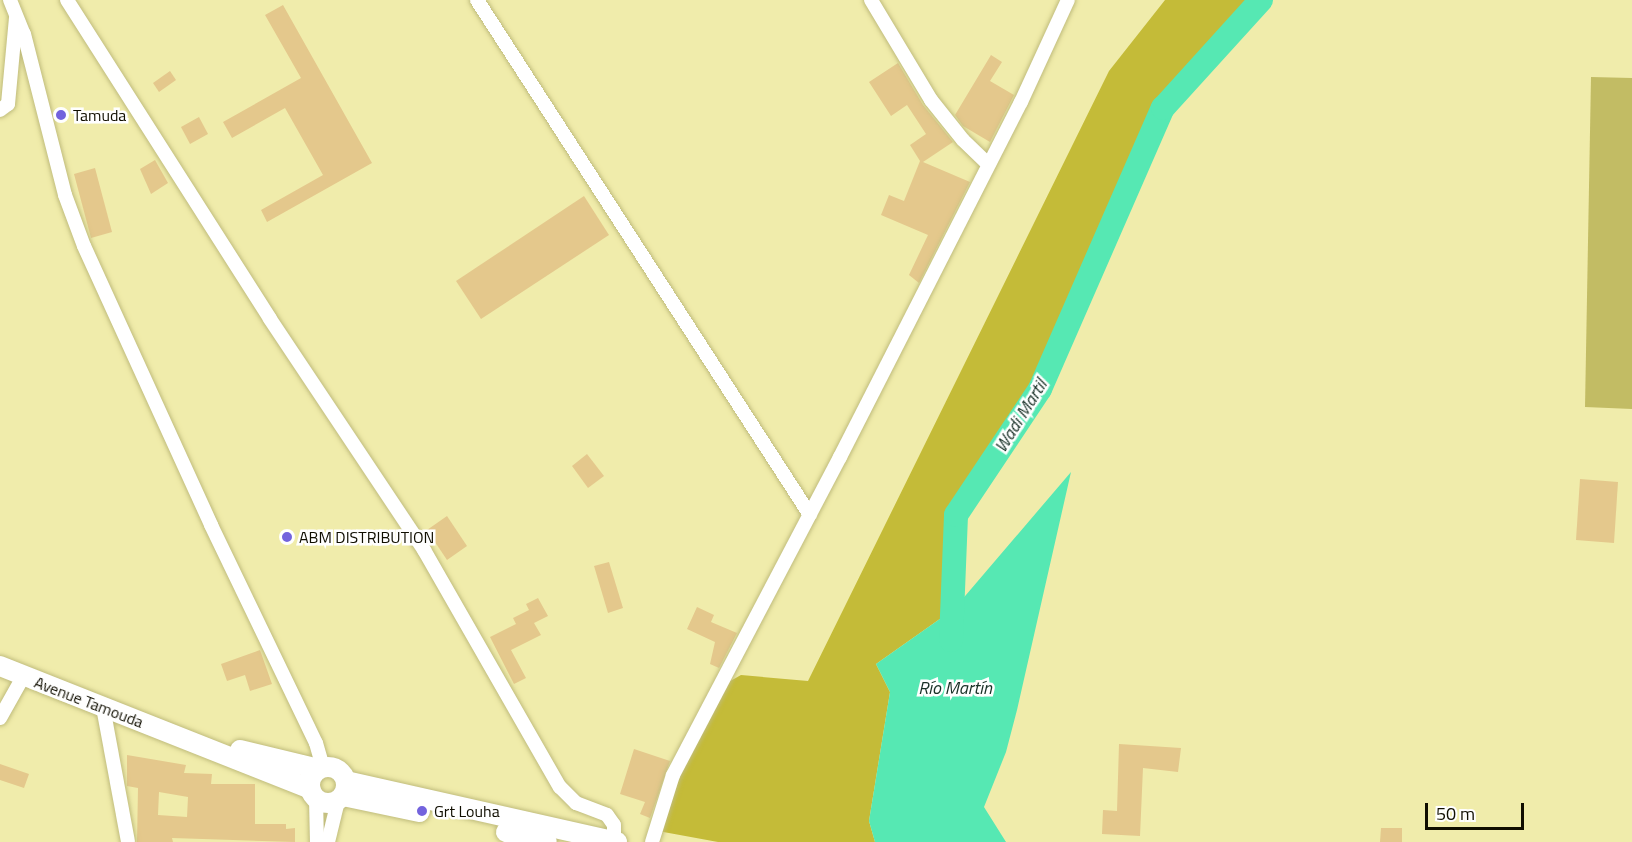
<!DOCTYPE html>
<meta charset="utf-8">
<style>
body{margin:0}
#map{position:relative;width:1632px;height:842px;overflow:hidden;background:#f0ecab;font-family:"Titillium Web",sans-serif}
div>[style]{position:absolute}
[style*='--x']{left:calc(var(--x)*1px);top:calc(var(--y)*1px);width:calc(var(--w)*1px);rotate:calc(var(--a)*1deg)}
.green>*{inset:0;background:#c2bc64}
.forest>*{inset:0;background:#c4bb38}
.water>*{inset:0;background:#56e8b3}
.river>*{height:24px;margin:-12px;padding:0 12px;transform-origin:12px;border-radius:12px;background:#56e8b3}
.building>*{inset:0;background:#e4c88c}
.roads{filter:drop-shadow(0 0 2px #c0bc7c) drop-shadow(0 0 2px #c0bc7c)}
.minor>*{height:14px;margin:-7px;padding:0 7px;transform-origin:7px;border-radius:7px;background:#fff}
.highway>*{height:20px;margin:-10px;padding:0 10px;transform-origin:10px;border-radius:10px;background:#fff}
.highway>.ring{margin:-10px;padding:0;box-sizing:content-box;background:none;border:20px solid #fff;border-radius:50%}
.dots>*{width:16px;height:16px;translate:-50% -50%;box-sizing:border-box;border:3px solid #fff;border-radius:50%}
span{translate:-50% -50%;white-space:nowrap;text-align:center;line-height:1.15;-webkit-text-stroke:5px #fff;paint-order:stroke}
.poi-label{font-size:16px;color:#100e00}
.left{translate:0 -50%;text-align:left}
.street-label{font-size:16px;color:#100e00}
.water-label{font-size:18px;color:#193127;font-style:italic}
.scale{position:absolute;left:1425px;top:803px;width:99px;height:27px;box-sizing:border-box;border:3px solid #100e00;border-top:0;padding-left:8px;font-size:18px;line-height:21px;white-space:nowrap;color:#100e00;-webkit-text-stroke:4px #fff;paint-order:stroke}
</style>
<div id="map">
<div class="green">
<div style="clip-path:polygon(1591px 77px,1632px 78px,1632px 409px,1585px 407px)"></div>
</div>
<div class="forest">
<div style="clip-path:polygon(1165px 0,1261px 0,1163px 108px,1040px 389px,956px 515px,954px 609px,876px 664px,890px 692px,869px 821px,875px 842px,718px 842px,658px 831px,716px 689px,741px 675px,808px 681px,1109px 71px)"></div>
</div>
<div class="water">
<div style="clip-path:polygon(1071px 472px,1017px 710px,1006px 752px,984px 807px,1006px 842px,875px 842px,869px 821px,890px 692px,876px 664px,954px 609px)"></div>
</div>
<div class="river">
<div style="--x:951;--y:640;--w:125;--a:-87.7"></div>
<div style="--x:956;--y:515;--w:151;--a:-56.3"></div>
<div style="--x:1040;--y:389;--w:307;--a:-66.4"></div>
<div style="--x:1163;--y:108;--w:146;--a:-47.8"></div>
</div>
<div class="building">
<div style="clip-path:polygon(283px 5px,372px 163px,267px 222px,261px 210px,323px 175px,285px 108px,232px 138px,223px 122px,301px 78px,265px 15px)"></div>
<div style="clip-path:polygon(991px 55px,1002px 62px,990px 81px,1014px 95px,990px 142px,963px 126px,955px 115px)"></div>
<div style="clip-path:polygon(898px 63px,923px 105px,953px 142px,923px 162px,970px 182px,919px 283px,909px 275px,928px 235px,881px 215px,889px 195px,904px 201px,920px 161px,910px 145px,926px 134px,907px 105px,891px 116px,869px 82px)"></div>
<div style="clip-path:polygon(170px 71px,176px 80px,159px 92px,153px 83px)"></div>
<div style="clip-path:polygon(199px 117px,208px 134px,190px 144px,181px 127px)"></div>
<div style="clip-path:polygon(155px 160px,168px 183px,151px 194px,140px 169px)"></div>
<div style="clip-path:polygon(95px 168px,112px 232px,91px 238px,74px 174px)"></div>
<div style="clip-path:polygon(584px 196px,609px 235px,481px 319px,456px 281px)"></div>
<div style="clip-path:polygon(587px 454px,604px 476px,588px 488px,572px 466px)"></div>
<div style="clip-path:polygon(1580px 479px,1618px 482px,1614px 543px,1576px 540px)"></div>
<div style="clip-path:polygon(447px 516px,467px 546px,447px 560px,427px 530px)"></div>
<div style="clip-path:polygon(609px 562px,623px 608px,608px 613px,594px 566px)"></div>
<div style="clip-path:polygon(538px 598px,548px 616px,534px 623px,541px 635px,511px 650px,526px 678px,514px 684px,490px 637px,516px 624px,513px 618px,529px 610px,526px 604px)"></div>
<div style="clip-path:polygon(697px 607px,714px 615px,711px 622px,737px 633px,719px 668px,710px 664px,715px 642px,687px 629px)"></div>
<div style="clip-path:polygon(260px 650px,272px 684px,250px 691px,245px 675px,227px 681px,221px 664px)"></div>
<div style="clip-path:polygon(1119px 744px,1181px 748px,1178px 772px,1143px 768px,1140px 836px,1102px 834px,1103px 810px,1117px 811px)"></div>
<div style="clip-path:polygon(634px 749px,670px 761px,650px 818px,640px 814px,645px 802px,620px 794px)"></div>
<div style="clip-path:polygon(evenodd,127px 755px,186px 765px,184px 773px,212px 774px,211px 784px,255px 784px,255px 824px,286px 824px,286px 829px,295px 828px,295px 842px,172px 838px,173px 842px,137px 842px,138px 788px,127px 786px,127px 755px,159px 792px,188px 797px,187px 817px,158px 815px,159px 792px)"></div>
<div style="clip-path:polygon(0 764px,29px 774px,24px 788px,0 780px)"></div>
<div style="clip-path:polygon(1381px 828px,1402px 828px,1402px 842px,1380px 842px)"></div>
</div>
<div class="roads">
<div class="minor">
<div style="--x:10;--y:0;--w:37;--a:68"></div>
<div style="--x:24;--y:34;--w:166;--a:75.7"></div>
<div style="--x:65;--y:195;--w:54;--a:69.6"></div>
<div style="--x:84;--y:246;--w:307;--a:65.5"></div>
<div style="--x:211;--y:525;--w:242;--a:64.3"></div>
<div style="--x:316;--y:743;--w:25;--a:74"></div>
<div style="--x:67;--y:0;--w:378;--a:57.5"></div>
<div style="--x:270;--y:319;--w:278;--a:56.3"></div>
<div style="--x:424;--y:550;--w:273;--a:60.2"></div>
<div style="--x:560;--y:787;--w:23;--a:45"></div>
<div style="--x:576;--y:803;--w:33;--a:21"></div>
<div style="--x:607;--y:815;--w:12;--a:55"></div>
<div style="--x:614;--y:825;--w:16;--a:90"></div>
<div style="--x:477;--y:0;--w:613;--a:57.11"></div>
<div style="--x:871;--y:0;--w:117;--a:59"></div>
<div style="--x:931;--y:100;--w:51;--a:51.3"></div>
<div style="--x:963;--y:140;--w:35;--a:44"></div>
<div style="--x:0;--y:110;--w:10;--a:-37"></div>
<div style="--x:8;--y:104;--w:87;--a:-84.7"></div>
<div style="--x:103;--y:707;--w:137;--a:79.5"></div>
<div style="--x:0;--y:718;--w:47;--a:-60.7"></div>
<div style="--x:316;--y:799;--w:43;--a:88.7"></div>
<div style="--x:328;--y:842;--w:42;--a:-76.3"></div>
<div style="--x:652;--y:842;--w:70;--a:-72.6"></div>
<div style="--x:673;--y:775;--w:359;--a:-62.3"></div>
<div style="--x:840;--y:457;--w:398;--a:-63"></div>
<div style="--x:1021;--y:102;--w:112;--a:-65.3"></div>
</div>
<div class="highway">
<div style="--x:0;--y:666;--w:334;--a:21.6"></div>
<div style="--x:240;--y:750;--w:81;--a:13.5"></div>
<div class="ring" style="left:310px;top:767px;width:16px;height:16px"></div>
<div style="--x:346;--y:781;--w:278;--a:12.7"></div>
<div style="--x:343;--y:796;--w:78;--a:11.9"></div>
<div style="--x:506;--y:832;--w:42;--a:13.7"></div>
</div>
</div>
<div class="dots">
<div style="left:61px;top:115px;background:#7363dd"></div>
<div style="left:287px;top:537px;background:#7363dd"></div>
<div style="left:422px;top:811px;background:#7363dd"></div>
</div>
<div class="poi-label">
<span class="left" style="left:73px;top:115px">Tamuda</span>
<span class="left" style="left:299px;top:537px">ABM DISTRIBUTION</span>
<span class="left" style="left:434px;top:811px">Grt Louha</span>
</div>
<div class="street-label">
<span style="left:89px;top:702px;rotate:21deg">Avenue Tamouda</span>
</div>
<div class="water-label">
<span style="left:1021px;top:416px;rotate:-58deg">Wadi Martil</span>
<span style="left:955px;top:688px">Río Martín</span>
</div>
<div class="scale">50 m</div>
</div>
